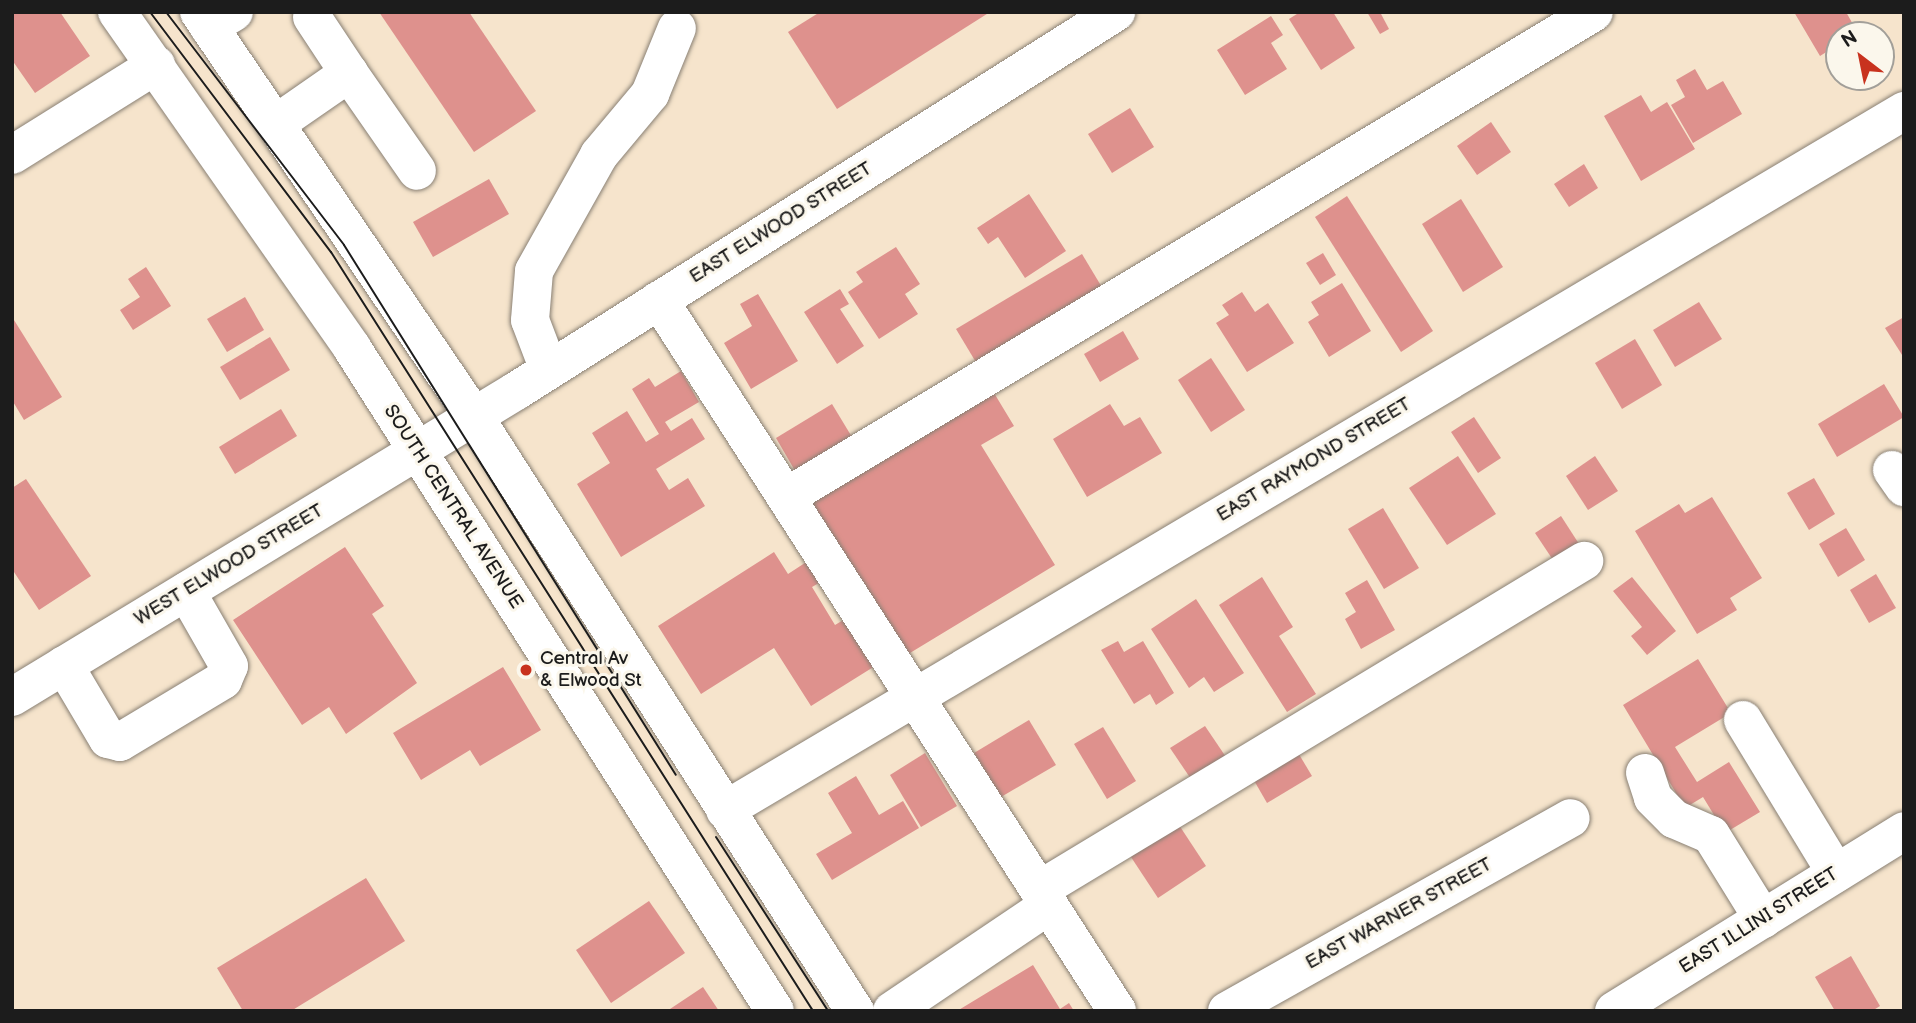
<!DOCTYPE html>
<style>
body{margin:0}
#map{position:relative;width:1916px;height:1023px;overflow:hidden;background:#f6e4cc;font-family:"Balsamiq Sans",sans-serif}
div>[style]{position:absolute}
[style*='--x']{left:calc(var(--x)*1px);top:calc(var(--y)*1px);width:calc(var(--w)*1px);rotate:calc(var(--a)*1deg)}
.building>*{inset:0;background:#de918d}
.roads{filter:drop-shadow(0 0 2px #898074) drop-shadow(0 0 2px #898074)}
.minor>*{height:38px;margin:-19px;padding:0 19px;transform-origin:19px;border-radius:19px;background:#fff}
.major>*{height:38px;margin:-19px;padding:0 19px;transform-origin:19px;border-radius:19px;background:#fff}
.tram>*{height:2px;margin:-1px;padding:0 1px;transform-origin:1px;border-radius:1px;background:#1c1c1c}
.dots>*{width:19px;height:19px;translate:-50% -50%;box-sizing:border-box;border:4px solid #fbf7ec;border-radius:50%}
span{translate:-50% -50%;white-space:nowrap;text-align:center;line-height:1.15;-webkit-text-stroke:6px #fbf7ec;paint-order:stroke}
.street-label{font-size:19px;color:#1c1c1c}
.poi-label{font-size:19px;color:#1c1c1c}
.left{translate:0 -50%;text-align:left}
.frame{position:absolute;inset:0;border:14px solid #1c1c1c;pointer-events:none}
.north{position:absolute;left:1825px;top:21px;width:70px;height:70px;box-sizing:border-box;background:#fbf7ec;border:2px solid #a29f99;border-radius:50%;rotate:328deg;font-size:19px;font-weight:700;line-height:28px;text-align:center;color:#1c1c1c}
.north::after{content:'';display:block;margin:auto;width:24px;height:32px;background:#c8321e;clip-path:polygon(50% 0,100% 100%,50% 72%,0 100%)}
</style>
<div id="map">
<div class="building">
<div style="clip-path:polygon(12px 12px,60px 12px,90px 56px,35px 93px,12px 60px)"></div>
<div style="clip-path:polygon(379px 12px,469px 12px,536px 111px,474px 152px)"></div>
<div style="clip-path:polygon(820px 12px,990px 12px,837px 109px,788px 32px)"></div>
<div style="clip-path:polygon(1300px 12px,1333px 12px,1355px 48px,1321px 70px,1289px 19px)"></div>
<div style="clip-path:polygon(1367px 12px,1380px 12px,1389px 29px,1380px 34px)"></div>
<div style="clip-path:polygon(1794px 12px,1846px 12px,1858px 33px,1839px 35px,1839px 44px,1820px 56px)"></div>
<div style="clip-path:polygon(1271px 16px,1283px 35px,1271px 43px,1287px 69px,1245px 95px,1217px 50px)"></div>
<div style="clip-path:polygon(1695px 69px,1707px 90px,1723px 81px,1742px 114px,1693px 143px,1671px 105px,1685px 97px,1676px 80px)"></div>
<div style="clip-path:polygon(1641px 95px,1651px 112px,1667px 102px,1695px 149px,1641px 181px,1604px 116px)"></div>
<div style="clip-path:polygon(1130px 108px,1154px 147px,1112px 173px,1088px 134px)"></div>
<div style="clip-path:polygon(1491px 122px,1511px 152px,1477px 175px,1457px 146px)"></div>
<div style="clip-path:polygon(1584px 164px,1598px 188px,1569px 207px,1554px 184px)"></div>
<div style="clip-path:polygon(489px 179px,509px 214px,433px 257px,413px 222px)"></div>
<div style="clip-path:polygon(1029px 194px,1066px 251px,1025px 278px,998px 237px,988px 244px,977px 228px)"></div>
<div style="clip-path:polygon(1347px 196px,1433px 331px,1401px 352px,1315px 217px)"></div>
<div style="clip-path:polygon(1461px 199px,1503px 267px,1463px 292px,1422px 224px)"></div>
<div style="clip-path:polygon(896px 247px,920px 284px,905px 294px,918px 314px,879px 339px,848px 292px,863px 282px,856px 272px)"></div>
<div style="clip-path:polygon(1323px 253px,1336px 275px,1320px 285px,1306px 263px)"></div>
<div style="clip-path:polygon(1082px 254px,1106px 294px,980px 369px,956px 329px)"></div>
<div style="clip-path:polygon(146px 267px,171px 306px,133px 330px,120px 310px,140px 297px,128px 279px)"></div>
<div style="clip-path:polygon(1342px 283px,1371px 331px,1329px 357px,1308px 322px,1319px 315px,1311px 302px)"></div>
<div style="clip-path:polygon(840px 289px,849px 304px,840px 309px,864px 346px,837px 364px,804px 312px)"></div>
<div style="clip-path:polygon(1242px 292px,1255px 312px,1268px 303px,1294px 343px,1247px 372px,1216px 323px,1229px 315px,1222px 305px)"></div>
<div style="clip-path:polygon(758px 294px,798px 361px,751px 389px,724px 343px,752px 326px,740px 304px)"></div>
<div style="clip-path:polygon(245px 297px,264px 330px,227px 352px,207px 319px)"></div>
<div style="clip-path:polygon(1699px 302px,1722px 339px,1675px 367px,1653px 330px)"></div>
<div style="clip-path:polygon(1904px 317px,1904px 358px,1885px 328px)"></div>
<div style="clip-path:polygon(14px 320px,62px 397px,24px 420px,12px 400px)"></div>
<div style="clip-path:polygon(1123px 331px,1139px 359px,1100px 382px,1084px 354px)"></div>
<div style="clip-path:polygon(270px 337px,290px 370px,240px 400px,220px 367px)"></div>
<div style="clip-path:polygon(1635px 339px,1662px 385px,1622px 409px,1595px 363px)"></div>
<div style="clip-path:polygon(1211px 358px,1245px 410px,1211px 432px,1178px 380px)"></div>
<div style="clip-path:polygon(681px 371px,699px 402px,665px 422px,671px 431px,692px 418px,705px 439px,656px 469px,669px 490px,688px 478px,705px 506px,621px 557px,577px 484px,610px 463px,592px 433px,627px 411px,646px 442px,659px 434px,632px 389px,649px 378px,655px 387px)"></div>
<div style="clip-path:polygon(1884px 384px,1904px 417px,1837px 457px,1818px 424px)"></div>
<div style="clip-path:polygon(991px 388px,1014px 426px,981px 445px,1055px 565px,905px 656px,809px 499px)"></div>
<div style="clip-path:polygon(832px 404px,855px 442px,798px 476px,776px 438px)"></div>
<div style="clip-path:polygon(1110px 404px,1124px 426px,1140px 417px,1162px 453px,1087px 497px,1053px 439px)"></div>
<div style="clip-path:polygon(281px 409px,297px 436px,235px 474px,219px 447px)"></div>
<div style="clip-path:polygon(1474px 417px,1501px 458px,1478px 473px,1451px 432px)"></div>
<div style="clip-path:polygon(1458px 456px,1496px 514px,1447px 545px,1409px 488px)"></div>
<div style="clip-path:polygon(1595px 456px,1618px 491px,1588px 510px,1566px 476px)"></div>
<div style="clip-path:polygon(1814px 478px,1835px 514px,1809px 530px,1787px 493px)"></div>
<div style="clip-path:polygon(26px 479px,91px 576px,39px 610px,12px 569px,12px 488px)"></div>
<div style="clip-path:polygon(1712px 497px,1762px 578px,1730px 598px,1737px 610px,1697px 634px,1635px 531px,1679px 504px,1685px 513px)"></div>
<div style="clip-path:polygon(1383px 508px,1419px 568px,1384px 589px,1348px 529px)"></div>
<div style="clip-path:polygon(1561px 516px,1581px 547px,1555px 563px,1535px 533px)"></div>
<div style="clip-path:polygon(1846px 528px,1865px 560px,1838px 577px,1819px 544px)"></div>
<div style="clip-path:polygon(345px 547px,384px 606px,372px 614px,417px 683px,346px 734px,329px 707px,302px 725px,233px 620px)"></div>
<div style="clip-path:polygon(774px 552px,788px 574px,811px 559px,824px 580px,812px 587px,835px 625px,845px 619px,875px 666px,811px 706px,774px 648px,701px 694px,658px 626px)"></div>
<div style="clip-path:polygon(1876px 574px,1896px 608px,1869px 623px,1850px 590px)"></div>
<div style="clip-path:polygon(1262px 577px,1293px 627px,1279px 636px,1316px 694px,1287px 712px,1219px 605px)"></div>
<div style="clip-path:polygon(1632px 577px,1676px 631px,1647px 655px,1631px 636px,1642px 627px,1613px 591px)"></div>
<div style="clip-path:polygon(1367px 580px,1395px 630px,1361px 649px,1345px 619px,1356px 612px,1345px 593px)"></div>
<div style="clip-path:polygon(1196px 599px,1244px 673px,1214px 692px,1204px 677px,1189px 688px,1151px 629px)"></div>
<div style="clip-path:polygon(1118px 641px,1124px 652px,1143px 641px,1174px 693px,1156px 705px,1150px 694px,1134px 704px,1101px 650px)"></div>
<div style="clip-path:polygon(1698px 659px,1731px 713px,1675px 747px,1697px 782px,1729px 762px,1760px 812px,1725px 833px,1703px 797px,1685px 808px,1623px 705px)"></div>
<div style="clip-path:polygon(503px 667px,541px 730px,480px 766px,470px 750px,421px 780px,393px 733px)"></div>
<div style="clip-path:polygon(1029px 720px,1056px 765px,1001px 797px,974px 753px)"></div>
<div style="clip-path:polygon(1205px 726px,1228px 760px,1193px 782px,1170px 748px)"></div>
<div style="clip-path:polygon(1103px 727px,1136px 781px,1107px 799px,1074px 744px)"></div>
<div style="clip-path:polygon(1297px 751px,1312px 776px,1267px 803px,1252px 777px)"></div>
<div style="clip-path:polygon(925px 753px,957px 806px,921px 827px,890px 775px)"></div>
<div style="clip-path:polygon(856px 776px,879px 815px,903px 801px,919px 828px,832px 880px,816px 854px,852px 833px,828px 793px)"></div>
<div style="clip-path:polygon(1177px 822px,1206px 866px,1158px 898px,1129px 854px)"></div>
<div style="clip-path:polygon(366px 878px,405px 941px,291px 1011px,243px 1011px,217px 968px)"></div>
<div style="clip-path:polygon(649px 901px,685px 953px,611px 1003px,576px 950px)"></div>
<div style="clip-path:polygon(1851px 956px,1880px 1006px,1872px 1011px,1835px 1011px,1815px 977px)"></div>
<div style="clip-path:polygon(1033px 965px,1060px 1009px,1069px 1003px,1074px 1011px,957px 1011px)"></div>
<div style="clip-path:polygon(703px 987px,719px 1011px,667px 1011px)"></div>
</div>
<div class="roads">
<div class="minor">
<div style="--x:209;--y:27;--w:29;--a:-31"></div>
<div style="--x:349;--y:73;--w:119;--a:55.2"></div>
<div style="--x:277;--y:123;--w:88;--a:-34.8"></div>
<div style="--x:349;--y:73;--w:67;--a:-123.5"></div>
<div style="--x:12;--y:155;--w:170;--a:-32"></div>
<div style="--x:659;--y:300;--w:846;--a:57.21"></div>
<div style="--x:549;--y:370;--w:53;--a:-110.8"></div>
<div style="--x:530;--y:320;--w:49;--a:-85.3"></div>
<div style="--x:534;--y:271;--w:133;--a:-60.7"></div>
<div style="--x:599;--y:155;--w:80;--a:-50.1"></div>
<div style="--x:650;--y:94;--w:71;--a:-67.8"></div>
<div style="--x:1892;--y:470;--w:21;--a:55"></div>
<div style="--x:786;--y:497;--w:942;--a:-30.97"></div>
<div style="--x:64;--y:665;--w:86;--a:59.3"></div>
<div style="--x:108;--y:739;--w:12;--a:14"></div>
<div style="--x:120;--y:742;--w:120;--a:-31"></div>
<div style="--x:223;--y:680;--w:15;--a:-67"></div>
<div style="--x:229;--y:666;--w:86;--a:-119.8"></div>
<div style="--x:12;--y:697;--w:590;--a:-31.26"></div>
<div style="--x:516;--y:391;--w:710;--a:-32.28"></div>
<div style="--x:1743;--y:720;--w:179;--a:58.7"></div>
<div style="--x:1645;--y:773;--w:26;--a:72"></div>
<div style="--x:1653;--y:798;--w:30;--a:45"></div>
<div style="--x:1674;--y:819;--w:40;--a:23.4"></div>
<div style="--x:1711;--y:835;--w:99;--a:58.2"></div>
<div style="--x:725;--y:810;--w:1371;--a:-30.66"></div>
<div style="--x:1039;--y:890;--w:637;--a:-31.12"></div>
<div style="--x:892;--y:1011;--w:189;--a:-34"></div>
<div style="--x:1227;--y:1011;--w:394;--a:-29.3"></div>
<div style="--x:1614;--y:1011;--w:341;--a:-31.8"></div>
</div>
<div class="major">
<div style="--x:117;--y:12;--w:410;--a:55"></div>
<div style="--x:352;--y:348;--w:786;--a:57.46"></div>
<div style="--x:199;--y:12;--w:489;--a:55.8"></div>
<div style="--x:474;--y:416;--w:707;--a:57.37"></div>
</div>
</div>
<div class="tram">
<div style="--x:150;--y:12;--w:301;--a:53"></div>
<div style="--x:331;--y:252;--w:899;--a:57.58"></div>
<div style="--x:166;--y:12;--w:293;--a:52.6"></div>
<div style="--x:344;--y:245;--w:625;--a:57.94"></div>
<div style="--x:716;--y:837;--w:207;--a:57.2"></div>
</div>
<div class="dots">
<div style="left:526px;top:670px;background:#c8321e"></div>
</div>
<div class="street-label">
<span style="left:781px;top:223px;rotate:-32deg">EAST ELWOOD STREET</span>
<span style="left:1314px;top:460px;rotate:-31deg">EAST RAYMOND STREET</span>
<span style="left:453px;top:507px;rotate:57deg">SOUTH CENTRAL AVENUE</span>
<span style="left:229px;top:565px;rotate:-31deg">WEST ELWOOD STREET</span>
<span style="left:1399px;top:914px;rotate:-29deg">EAST WARNER STREET</span>
<span style="left:1759px;top:921px;rotate:-32deg">EAST ILLINI STREET</span>
</div>
<div class="poi-label">
<span class="left" style="left:540px;top:670px">Central Av<br>&amp; Elwood St</span>
</div>
<div class="frame"></div>
<div class="north">N</div>
</div>
